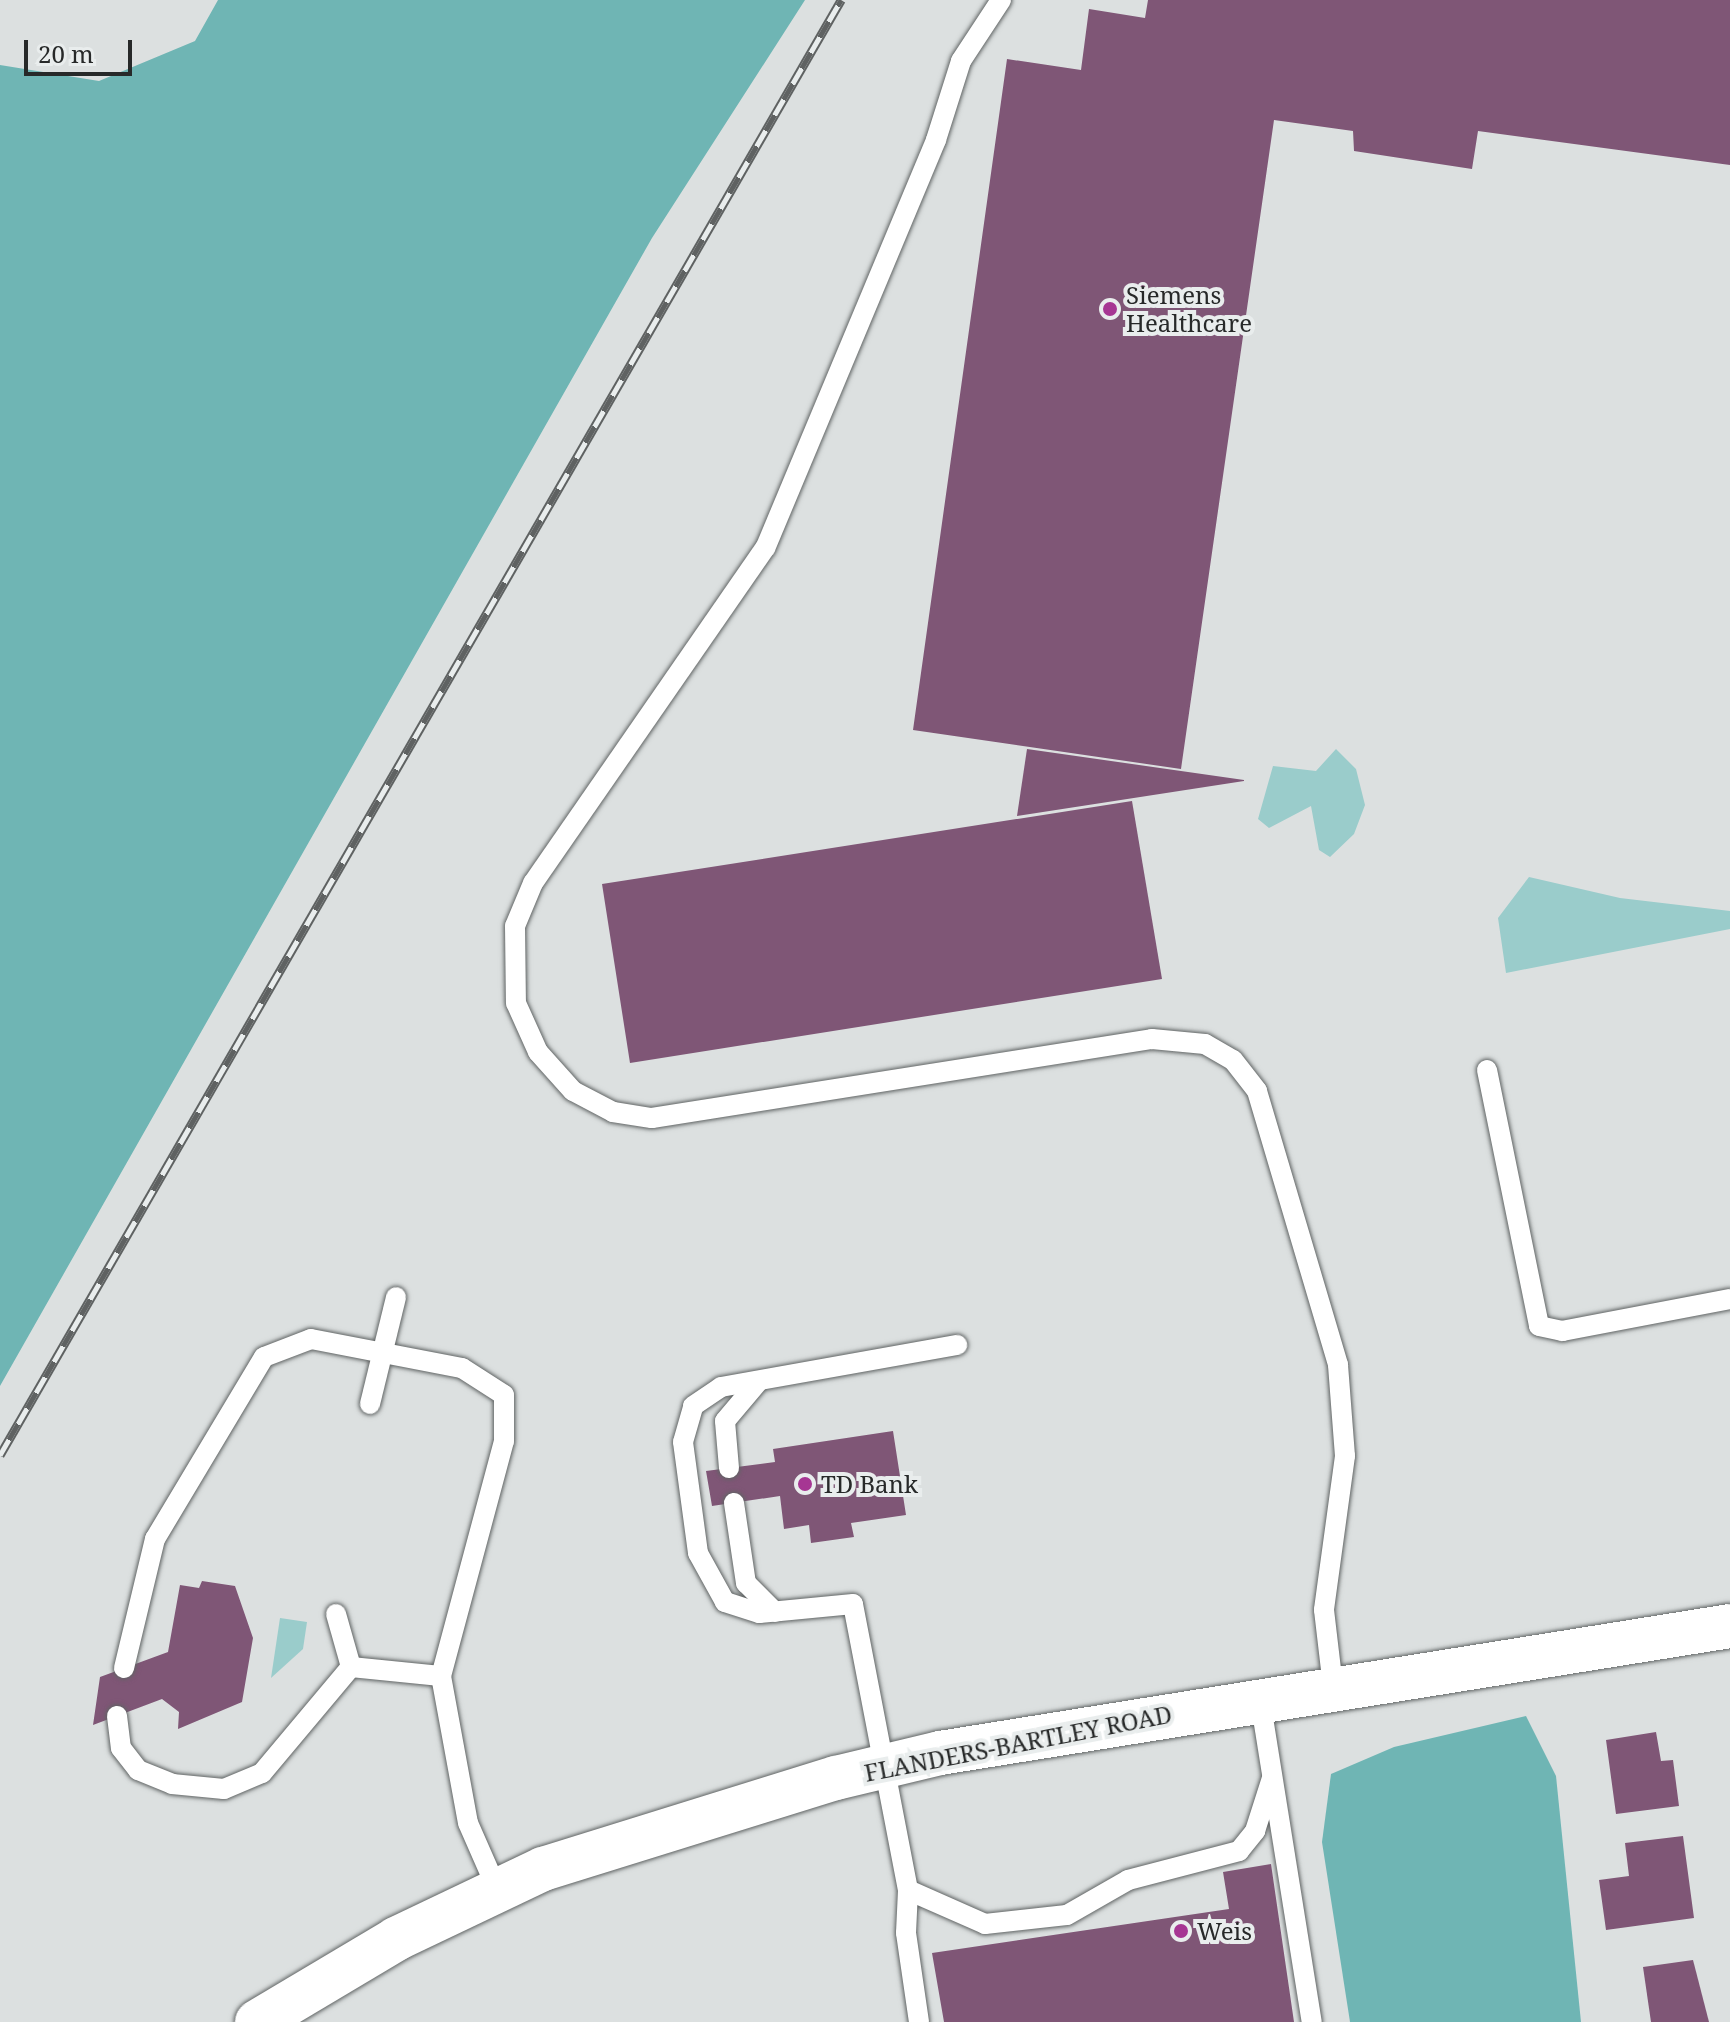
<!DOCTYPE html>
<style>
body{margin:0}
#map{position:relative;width:1730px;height:2022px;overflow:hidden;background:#dce0e0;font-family:"Noto Serif",serif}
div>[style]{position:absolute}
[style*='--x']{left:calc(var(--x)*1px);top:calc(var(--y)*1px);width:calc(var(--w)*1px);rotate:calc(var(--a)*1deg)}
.green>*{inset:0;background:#9acccb}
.forest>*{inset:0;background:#6fb5b4}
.building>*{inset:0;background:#7f5676}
.roads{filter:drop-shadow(0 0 2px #606464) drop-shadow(0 0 2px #606464)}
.lane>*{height:20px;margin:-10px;padding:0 10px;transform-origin:10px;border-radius:10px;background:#fff}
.secondary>*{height:44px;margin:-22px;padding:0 22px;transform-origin:22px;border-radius:22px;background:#fff}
.rail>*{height:9px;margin-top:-4.5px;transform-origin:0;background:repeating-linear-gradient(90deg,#e9eded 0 18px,#5f6262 0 36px);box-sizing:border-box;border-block:2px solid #5f6262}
.dots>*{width:22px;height:22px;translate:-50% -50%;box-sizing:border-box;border:4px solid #e9eded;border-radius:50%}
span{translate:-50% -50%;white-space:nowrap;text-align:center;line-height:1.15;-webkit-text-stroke:8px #e9eded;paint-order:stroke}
.poi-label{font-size:24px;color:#272929}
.left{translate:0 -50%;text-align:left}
.street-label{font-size:24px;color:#272929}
.scale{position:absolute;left:24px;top:40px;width:108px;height:36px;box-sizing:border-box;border:4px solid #272929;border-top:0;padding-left:10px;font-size:24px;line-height:28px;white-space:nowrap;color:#272929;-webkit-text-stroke:6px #e9eded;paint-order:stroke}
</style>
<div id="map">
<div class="green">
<div style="clip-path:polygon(1336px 749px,1356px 769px,1365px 805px,1354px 834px,1330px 857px,1319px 850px,1311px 806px,1269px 828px,1258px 819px,1273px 766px,1316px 771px)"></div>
<div style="clip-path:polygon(1529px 877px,1620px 898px,1730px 911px,1730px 929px,1506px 973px,1498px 918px)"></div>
<div style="clip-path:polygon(280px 1618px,307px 1622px,303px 1649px,271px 1678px)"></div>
</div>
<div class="forest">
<div style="clip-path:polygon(218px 0,805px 0,652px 238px,0 1386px,0 65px,99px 81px,195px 41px)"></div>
<div style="clip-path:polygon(1526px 1716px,1556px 1776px,1581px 2022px,1350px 2022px,1322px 1842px,1331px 1774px,1394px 1747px)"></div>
</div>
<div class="building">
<div style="clip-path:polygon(1148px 0,1730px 0,1730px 165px,1478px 131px,1472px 169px,1354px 151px,1353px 131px,1274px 120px,1181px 769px,913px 730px,1007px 59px,1081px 70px,1089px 9px,1145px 18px)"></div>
<div style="clip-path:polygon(1027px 749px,1244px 780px,1244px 781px,1017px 816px)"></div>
<div style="clip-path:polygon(1132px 801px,1162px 979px,630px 1063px,602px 884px)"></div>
<div style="clip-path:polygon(893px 1431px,906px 1515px,851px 1523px,854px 1537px,811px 1543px,809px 1525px,784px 1529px,780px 1496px,712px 1506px,706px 1471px,775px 1462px,773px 1449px)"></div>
<div style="clip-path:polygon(202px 1581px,235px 1586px,253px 1638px,242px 1702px,178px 1729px,179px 1712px,162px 1699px,93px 1725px,100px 1677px,168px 1652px,180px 1585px,199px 1588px)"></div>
<div style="clip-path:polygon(1656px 1732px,1661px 1761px,1673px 1760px,1679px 1806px,1616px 1814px,1606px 1740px)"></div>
<div style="clip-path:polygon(1683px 1836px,1694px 1918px,1606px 1930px,1599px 1880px,1629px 1876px,1625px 1843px)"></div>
<div style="clip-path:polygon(1271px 1864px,1294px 2022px,944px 2022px,932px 1953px,1229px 1909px,1223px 1872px)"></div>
<div style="clip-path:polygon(1693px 1960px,1709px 2022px,1651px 2022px,1643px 1967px)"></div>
</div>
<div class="roads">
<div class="lane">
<div style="--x:1001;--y:0;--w:73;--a:123.3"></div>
<div style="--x:961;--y:61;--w:83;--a:107.6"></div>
<div style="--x:936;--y:140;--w:442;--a:112.7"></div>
<div style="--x:765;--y:548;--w:407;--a:124.7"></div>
<div style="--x:533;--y:883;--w:47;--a:112.7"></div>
<div style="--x:515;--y:926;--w:77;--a:89.3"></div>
<div style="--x:516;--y:1003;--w:54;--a:65.8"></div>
<div style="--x:538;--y:1052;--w:52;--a:48.1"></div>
<div style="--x:573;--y:1091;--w:45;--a:27.7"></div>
<div style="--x:613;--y:1112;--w:39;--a:9"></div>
<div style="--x:652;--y:1118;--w:506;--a:-8.98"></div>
<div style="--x:1152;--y:1039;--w:53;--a:5.4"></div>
<div style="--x:1205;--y:1044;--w:32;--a:30"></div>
<div style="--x:1233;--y:1060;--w:39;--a:52"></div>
<div style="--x:1257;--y:1091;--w:286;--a:73.5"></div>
<div style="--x:1338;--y:1365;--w:91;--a:85.6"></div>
<div style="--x:1345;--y:1456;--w:155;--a:97.8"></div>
<div style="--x:1324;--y:1610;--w:78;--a:83.3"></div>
<div style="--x:1487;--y:1070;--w:261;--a:78.5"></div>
<div style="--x:1539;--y:1326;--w:24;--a:12"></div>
<div style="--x:1562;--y:1331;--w:171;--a:-10.8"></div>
<div style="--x:370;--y:1404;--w:110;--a:-76.3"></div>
<div style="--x:729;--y:1468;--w:47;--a:-94.9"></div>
<div style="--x:725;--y:1421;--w:51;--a:-49.8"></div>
<div style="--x:734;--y:1503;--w:81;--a:81.5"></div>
<div style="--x:746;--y:1583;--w:41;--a:45"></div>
<div style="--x:336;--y:1614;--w:55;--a:74.2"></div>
<div style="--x:124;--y:1668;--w:133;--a:-76.5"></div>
<div style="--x:155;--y:1539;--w:212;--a:-59.1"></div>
<div style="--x:264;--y:1357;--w:50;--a:-21"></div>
<div style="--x:311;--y:1339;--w:154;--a:10.9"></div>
<div style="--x:462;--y:1368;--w:50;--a:32.7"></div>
<div style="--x:504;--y:1395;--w:46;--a:90"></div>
<div style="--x:504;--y:1441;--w:243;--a:105"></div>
<div style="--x:441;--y:1676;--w:149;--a:79.6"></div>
<div style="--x:468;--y:1823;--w:72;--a:66.3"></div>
<div style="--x:1260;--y:1699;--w:327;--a:80.9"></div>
<div style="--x:117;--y:1716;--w:32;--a:83"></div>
<div style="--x:121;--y:1748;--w:28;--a:52"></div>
<div style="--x:138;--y:1770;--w:37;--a:22"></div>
<div style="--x:172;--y:1784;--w:52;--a:5.5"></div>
<div style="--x:224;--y:1789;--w:41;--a:-22.8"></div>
<div style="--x:262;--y:1773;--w:138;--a:-50"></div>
<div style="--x:351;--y:1667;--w:90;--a:5.7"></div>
<div style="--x:908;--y:1890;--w:84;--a:23.8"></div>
<div style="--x:985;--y:1924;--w:82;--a:-6.3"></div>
<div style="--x:1067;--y:1915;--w:70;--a:-29.8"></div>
<div style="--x:1128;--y:1880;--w:115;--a:-14.6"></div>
<div style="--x:1239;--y:1851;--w:26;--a:-51"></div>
<div style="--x:1255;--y:1831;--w:56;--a:-72.2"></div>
<div style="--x:919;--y:2022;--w:90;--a:-98.3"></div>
<div style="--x:906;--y:1933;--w:43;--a:-87.3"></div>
<div style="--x:908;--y:1890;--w:291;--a:-100.9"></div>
<div style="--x:853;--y:1604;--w:94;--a:174.5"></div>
<div style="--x:759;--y:1613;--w:36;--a:-162"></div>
<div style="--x:725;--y:1602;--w:56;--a:-118.9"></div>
<div style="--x:698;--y:1553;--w:112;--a:-97.7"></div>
<div style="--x:683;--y:1442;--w:37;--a:-74"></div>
<div style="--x:693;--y:1406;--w:34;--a:-34"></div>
<div style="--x:721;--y:1387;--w:240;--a:-10.1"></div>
</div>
<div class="secondary">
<div style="--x:257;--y:2022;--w:162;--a:-30.8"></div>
<div style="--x:396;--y:1939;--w:163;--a:-25.5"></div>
<div style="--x:543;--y:1869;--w:307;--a:-17.3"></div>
<div style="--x:836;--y:1778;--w:107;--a:-13.5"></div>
<div style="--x:940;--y:1753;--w:800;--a:-9.13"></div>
</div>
</div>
<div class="rail">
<div style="--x:0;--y:1455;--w:1681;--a:-59.97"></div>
</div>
<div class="dots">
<div style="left:1110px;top:309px;background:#a63693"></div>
<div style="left:805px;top:1484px;background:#a63693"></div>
<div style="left:1181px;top:1931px;background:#a63693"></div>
</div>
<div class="poi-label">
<span class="left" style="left:1126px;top:309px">Siemens<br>Healthcare</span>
<span class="left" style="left:821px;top:1484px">TD Bank</span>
<span class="left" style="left:1197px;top:1931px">Weis</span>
</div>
<div class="street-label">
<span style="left:1018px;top:1743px;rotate:-11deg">FLANDERS-BARTLEY ROAD</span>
</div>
<div class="scale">20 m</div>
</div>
